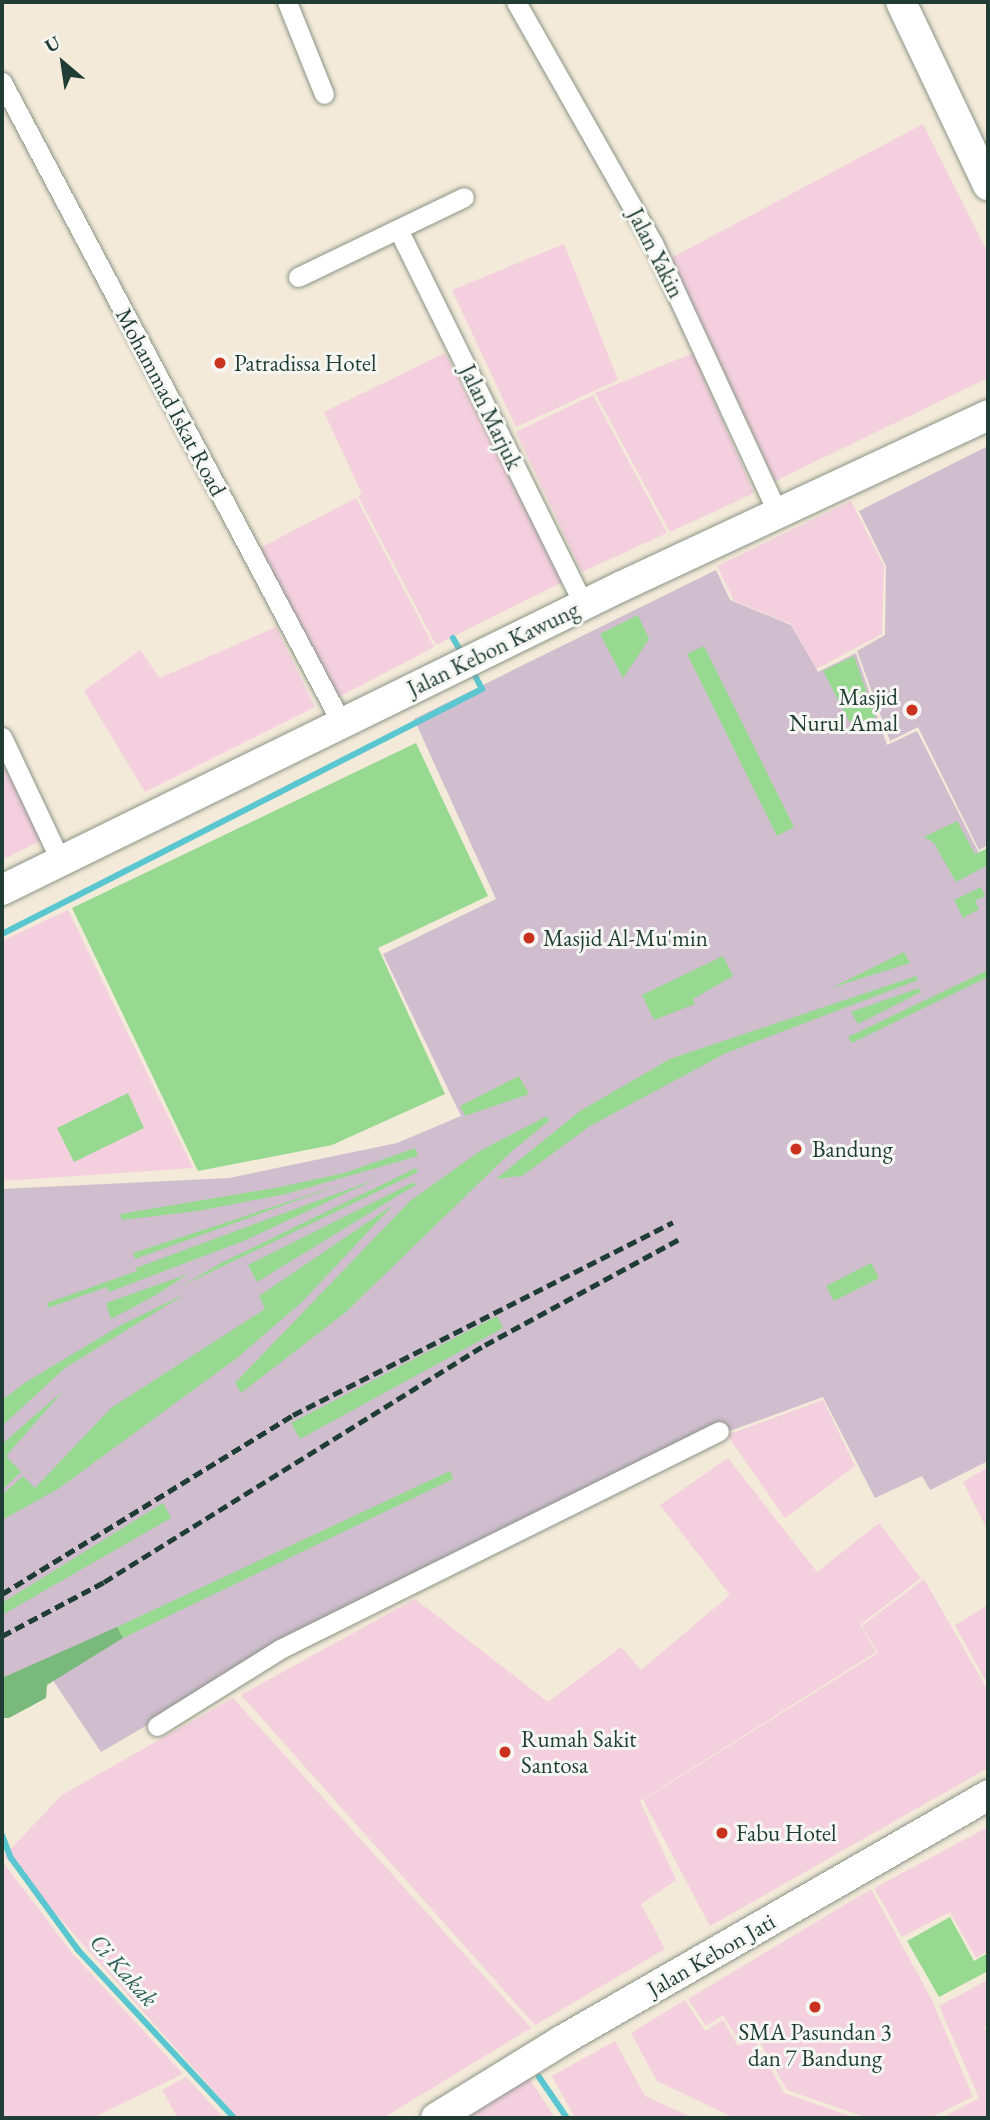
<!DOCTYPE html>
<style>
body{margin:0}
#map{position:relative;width:990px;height:2120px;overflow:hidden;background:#f3ead9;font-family:"EB Garamond",serif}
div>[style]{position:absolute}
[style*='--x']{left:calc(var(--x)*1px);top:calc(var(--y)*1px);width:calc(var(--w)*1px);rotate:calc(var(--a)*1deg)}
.built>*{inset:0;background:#f4cfde}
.industrial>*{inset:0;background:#d0bdce}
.green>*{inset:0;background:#97d991}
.forest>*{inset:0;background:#79b97b}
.stream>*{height:6px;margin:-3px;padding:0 3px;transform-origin:3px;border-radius:3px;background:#5ac7d0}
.roads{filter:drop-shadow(0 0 2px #899486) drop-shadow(0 0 2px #899486)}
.street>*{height:19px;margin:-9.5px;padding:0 9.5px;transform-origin:9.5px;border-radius:9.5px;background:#fff}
.primary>*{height:30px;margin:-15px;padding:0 15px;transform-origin:15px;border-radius:15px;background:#fff}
.rail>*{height:5px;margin-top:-2.5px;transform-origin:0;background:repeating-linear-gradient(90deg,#1f3d34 0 10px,transparent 0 15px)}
.dots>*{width:19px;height:19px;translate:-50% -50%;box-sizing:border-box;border:4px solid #f6f6f2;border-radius:50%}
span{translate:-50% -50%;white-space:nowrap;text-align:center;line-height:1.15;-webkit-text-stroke:6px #f6f6f2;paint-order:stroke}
.street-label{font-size:23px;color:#1f3d34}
.poi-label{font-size:23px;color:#1f3d34}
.left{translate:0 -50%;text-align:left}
.right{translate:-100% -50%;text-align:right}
.water-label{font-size:24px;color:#2e605b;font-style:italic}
.frame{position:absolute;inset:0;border:4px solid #1f3d34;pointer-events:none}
.north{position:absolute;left:28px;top:28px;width:70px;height:70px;-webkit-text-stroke:5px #f6f6f2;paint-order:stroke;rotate:331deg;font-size:19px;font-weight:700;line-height:28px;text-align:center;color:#1f3d34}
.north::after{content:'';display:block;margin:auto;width:24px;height:32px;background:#1f3d34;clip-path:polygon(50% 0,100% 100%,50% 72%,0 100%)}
</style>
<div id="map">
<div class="built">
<div style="clip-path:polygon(923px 124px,988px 253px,988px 378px,775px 481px,671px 258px)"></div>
<div style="clip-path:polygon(564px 244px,618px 380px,516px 427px,452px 290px)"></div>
<div style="clip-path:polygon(445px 353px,563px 582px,436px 645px,358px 496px,362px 494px,324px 412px)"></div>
<div style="clip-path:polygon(693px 353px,754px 493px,670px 532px,595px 393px)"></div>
<div style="clip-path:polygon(593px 395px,667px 533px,582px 572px,516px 432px)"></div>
<div style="clip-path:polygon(356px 498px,434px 647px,337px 698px,258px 549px)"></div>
<div style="clip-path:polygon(851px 501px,884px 566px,882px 634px,816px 669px,791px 624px,734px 601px,717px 566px)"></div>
<div style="clip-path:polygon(276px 627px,315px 707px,145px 792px,84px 691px,140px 650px,160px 678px)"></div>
<div style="clip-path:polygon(5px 762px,44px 839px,2px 860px,2px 764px)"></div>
<div style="clip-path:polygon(68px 910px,193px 1168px,2px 1181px,2px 941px)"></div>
<div style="clip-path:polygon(823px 1400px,855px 1466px,785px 1518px,727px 1435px)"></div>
<div style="clip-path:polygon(728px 1458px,817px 1572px,879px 1523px,921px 1578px,860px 1625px,876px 1652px,640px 1801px,676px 1880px,641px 1904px,665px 1949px,535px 2025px,241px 1695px,415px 1599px,548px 1702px,621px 1647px,641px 1670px,730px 1595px,660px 1505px)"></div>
<div style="clip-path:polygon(988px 1467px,988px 1531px,963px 1482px)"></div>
<div style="clip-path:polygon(924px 1579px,988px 1691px,988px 1768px,710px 1926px,643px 1800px,878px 1653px,862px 1626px)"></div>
<div style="clip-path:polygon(988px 1605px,988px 1685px,955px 1625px)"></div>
<div style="clip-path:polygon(233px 1698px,531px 2028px,383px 2118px,238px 2118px,4px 1856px,62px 1795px)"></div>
<div style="clip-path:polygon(988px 1827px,988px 1951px,976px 1958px,950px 1912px,902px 1937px,874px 1888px)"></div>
<div style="clip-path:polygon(2px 1861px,72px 1953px,183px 2074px,92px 2118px,2px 2118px)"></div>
<div style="clip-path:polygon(871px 1889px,932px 2000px,973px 2097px,929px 2118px,868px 2118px,787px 2090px,756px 2035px,740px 2043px,723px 2015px,706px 2026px,688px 1999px)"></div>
<div style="clip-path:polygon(988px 1980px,988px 2024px,984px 2027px,988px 2035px,988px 2118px,941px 2118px,979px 2098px,939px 2006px)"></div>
<div style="clip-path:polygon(685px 2000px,705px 2031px,723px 2020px,738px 2046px,754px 2039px,784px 2093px,856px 2118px,734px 2118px,657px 2081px,631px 2033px)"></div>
<div style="clip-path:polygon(615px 2041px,645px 2096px,693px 2118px,575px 2118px,552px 2076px)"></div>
<div style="clip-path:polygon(186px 2077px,224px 2118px,178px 2118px,162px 2090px)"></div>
<div style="clip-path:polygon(529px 2078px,555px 2118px,467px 2118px)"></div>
</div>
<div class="industrial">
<div style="clip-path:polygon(988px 446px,988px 845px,979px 850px,918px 727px,890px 741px,857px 651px,885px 635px,886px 566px,859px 511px)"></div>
<div style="clip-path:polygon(716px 570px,730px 600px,791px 625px,818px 672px,856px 653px,887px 745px,917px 731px,988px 871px,988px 1461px,930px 1490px,922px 1476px,875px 1498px,823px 1397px,713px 1437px,233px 1675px,101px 1752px,46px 1670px,2px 1687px,2px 1189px,229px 1178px,397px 1143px,461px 1116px,383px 954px,496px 899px,414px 719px)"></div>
</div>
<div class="green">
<div style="clip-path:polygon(638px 615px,649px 639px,623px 678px,600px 634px)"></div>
<div style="clip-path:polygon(704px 646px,794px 827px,777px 836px,687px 654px)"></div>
<div style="clip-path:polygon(854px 656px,878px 725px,865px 731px,861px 723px,849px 721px,823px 671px)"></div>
<div style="clip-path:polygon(416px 743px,488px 896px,378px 948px,445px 1094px,332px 1145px,198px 1171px,72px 908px)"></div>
<div style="clip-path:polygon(957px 821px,975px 854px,988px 848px,988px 865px,956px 882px,934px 843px,924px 837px)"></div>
<div style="clip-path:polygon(981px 887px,985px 896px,975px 901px,979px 909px,963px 918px,954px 900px)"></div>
<div style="clip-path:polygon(904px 952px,910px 963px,831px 988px)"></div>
<div style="clip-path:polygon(723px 956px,733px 976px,693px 999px,695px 1004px,654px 1020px,642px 995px)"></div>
<div style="clip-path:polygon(988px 970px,988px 977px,852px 1043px,848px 1037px)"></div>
<div style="clip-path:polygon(916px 976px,918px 980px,726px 1053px,590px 1126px,522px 1176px,496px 1179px,580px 1111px,670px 1059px)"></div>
<div style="clip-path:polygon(919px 988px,921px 992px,858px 1024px,851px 1012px)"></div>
<div style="clip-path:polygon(519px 1076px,529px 1094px,465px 1116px,460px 1106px)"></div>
<div style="clip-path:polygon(128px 1093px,144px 1128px,74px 1162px,57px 1128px)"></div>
<div style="clip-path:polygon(547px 1116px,549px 1121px,512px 1151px,346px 1312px,241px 1393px,235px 1383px,410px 1201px,480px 1151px)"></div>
<div style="clip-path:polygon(415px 1148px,418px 1156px,286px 1194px,198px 1211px,122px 1220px,120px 1214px,280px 1187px,344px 1173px)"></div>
<div style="clip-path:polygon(416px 1168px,418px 1172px,182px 1286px,221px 1263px)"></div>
<div style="clip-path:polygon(376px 1179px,246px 1240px,109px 1292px,107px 1287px,48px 1308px,47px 1303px,137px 1271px,136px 1268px)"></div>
<div style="clip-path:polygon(412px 1183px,417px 1184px,257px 1282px,248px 1265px)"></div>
<div style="clip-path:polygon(342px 1184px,135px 1259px,133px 1253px)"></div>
<div style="clip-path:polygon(393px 1205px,302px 1302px,237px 1358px,58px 1489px,2px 1520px,2px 1495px,23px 1476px,35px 1488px,111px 1408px,265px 1309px,259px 1296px)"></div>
<div style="clip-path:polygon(871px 1263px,879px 1278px,834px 1301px,826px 1286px)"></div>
<div style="clip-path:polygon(188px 1274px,156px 1295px,111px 1319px,106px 1303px)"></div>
<div style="clip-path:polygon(187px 1293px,65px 1368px,2px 1426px,2px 1400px,26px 1382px,121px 1325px)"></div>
<div style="clip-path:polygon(497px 1316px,503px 1328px,300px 1439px,291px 1423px)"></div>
<div style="clip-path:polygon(64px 1390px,6px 1456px,21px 1472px,2px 1490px,2px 1444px)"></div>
<div style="clip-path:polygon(450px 1471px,453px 1479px,123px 1638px,117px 1627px)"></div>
<div style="clip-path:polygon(163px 1503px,171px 1518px,2px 1615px,2px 1603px)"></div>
<div style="clip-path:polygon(950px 1917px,974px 1961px,988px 1953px,988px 1971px,939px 1997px,907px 1941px)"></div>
</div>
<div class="forest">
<div style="clip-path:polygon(117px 1627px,123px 1638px,47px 1685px,46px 1698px,9px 1718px,2px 1718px,2px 1678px)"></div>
</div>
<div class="stream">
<div style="--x:453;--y:638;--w:20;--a:60"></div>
<div style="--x:2;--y:934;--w:539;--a:-27.04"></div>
<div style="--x:482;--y:689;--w:21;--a:-118"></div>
<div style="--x:2;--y:1835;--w:25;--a:69"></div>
<div style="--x:11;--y:1858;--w:114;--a:53.9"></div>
<div style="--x:78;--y:1950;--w:229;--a:47.1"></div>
<div style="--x:539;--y:2077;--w:50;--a:55.7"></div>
</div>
<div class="roads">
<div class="street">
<div style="--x:287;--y:2;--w:99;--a:68.1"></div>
<div style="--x:516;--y:2;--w:277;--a:60.4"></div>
<div style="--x:653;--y:243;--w:298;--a:65.2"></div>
<div style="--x:2;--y:82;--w:724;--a:62.09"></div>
<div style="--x:398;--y:229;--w:419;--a:63.7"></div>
<div style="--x:298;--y:277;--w:184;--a:-25.7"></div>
<div style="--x:2;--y:737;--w:138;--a:64.7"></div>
<div style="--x:157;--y:1726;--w:145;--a:-32"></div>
<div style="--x:280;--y:1649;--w:490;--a:-26.4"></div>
</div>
<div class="primary">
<div style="--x:901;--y:2;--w:203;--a:64.6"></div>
<div style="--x:2;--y:890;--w:691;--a:-26.12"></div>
<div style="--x:622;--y:586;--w:404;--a:-25"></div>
<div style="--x:436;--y:2118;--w:147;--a:-31.6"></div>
<div style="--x:561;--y:2041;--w:493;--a:-29.9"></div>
</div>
</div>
<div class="rail">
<div style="--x:2;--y:1594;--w:342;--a:-31.6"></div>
<div style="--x:293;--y:1415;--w:426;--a:-26.9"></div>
<div style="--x:2;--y:1636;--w:115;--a:-27.9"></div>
<div style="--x:104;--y:1582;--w:449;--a:-31.9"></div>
<div style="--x:485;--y:1345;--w:223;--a:-28.6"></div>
</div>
<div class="dots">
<div style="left:220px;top:363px;background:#c8321e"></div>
<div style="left:912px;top:710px;background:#c8321e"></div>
<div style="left:529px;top:938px;background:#c8321e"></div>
<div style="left:796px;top:1149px;background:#c8321e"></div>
<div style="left:505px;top:1752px;background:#c8321e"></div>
<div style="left:722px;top:1833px;background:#c8321e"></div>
<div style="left:815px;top:2007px;background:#c8321e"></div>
</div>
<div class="street-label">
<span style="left:656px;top:253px;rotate:63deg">Jalan Yakin</span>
<span style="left:171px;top:402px;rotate:62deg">Mohammad Iskat Road</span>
<span style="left:491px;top:417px;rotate:64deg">Jalan Marjuk</span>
<span style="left:493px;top:649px;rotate:-26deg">Jalan Kebon Kawung</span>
<span style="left:711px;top:1955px;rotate:-30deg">Jalan Kebon Jati</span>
</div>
<div class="poi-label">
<span class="left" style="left:234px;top:363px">Patradissa Hotel</span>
<span class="right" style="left:898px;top:710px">Masjid<br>Nurul Amal</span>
<span class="left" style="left:543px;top:938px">Masjid Al-Mu'min</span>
<span class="left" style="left:812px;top:1149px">Bandung</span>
<span class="left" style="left:521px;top:1752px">Rumah Sakit<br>Santosa</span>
<span class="left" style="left:736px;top:1833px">Fabu Hotel</span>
<span style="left:815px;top:2045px">SMA Pasundan 3<br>dan 7 Bandung</span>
</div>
<div class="water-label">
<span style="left:124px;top:1970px;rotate:48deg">Ci Kakak</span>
</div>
<div class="frame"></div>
<div class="north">U</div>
</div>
